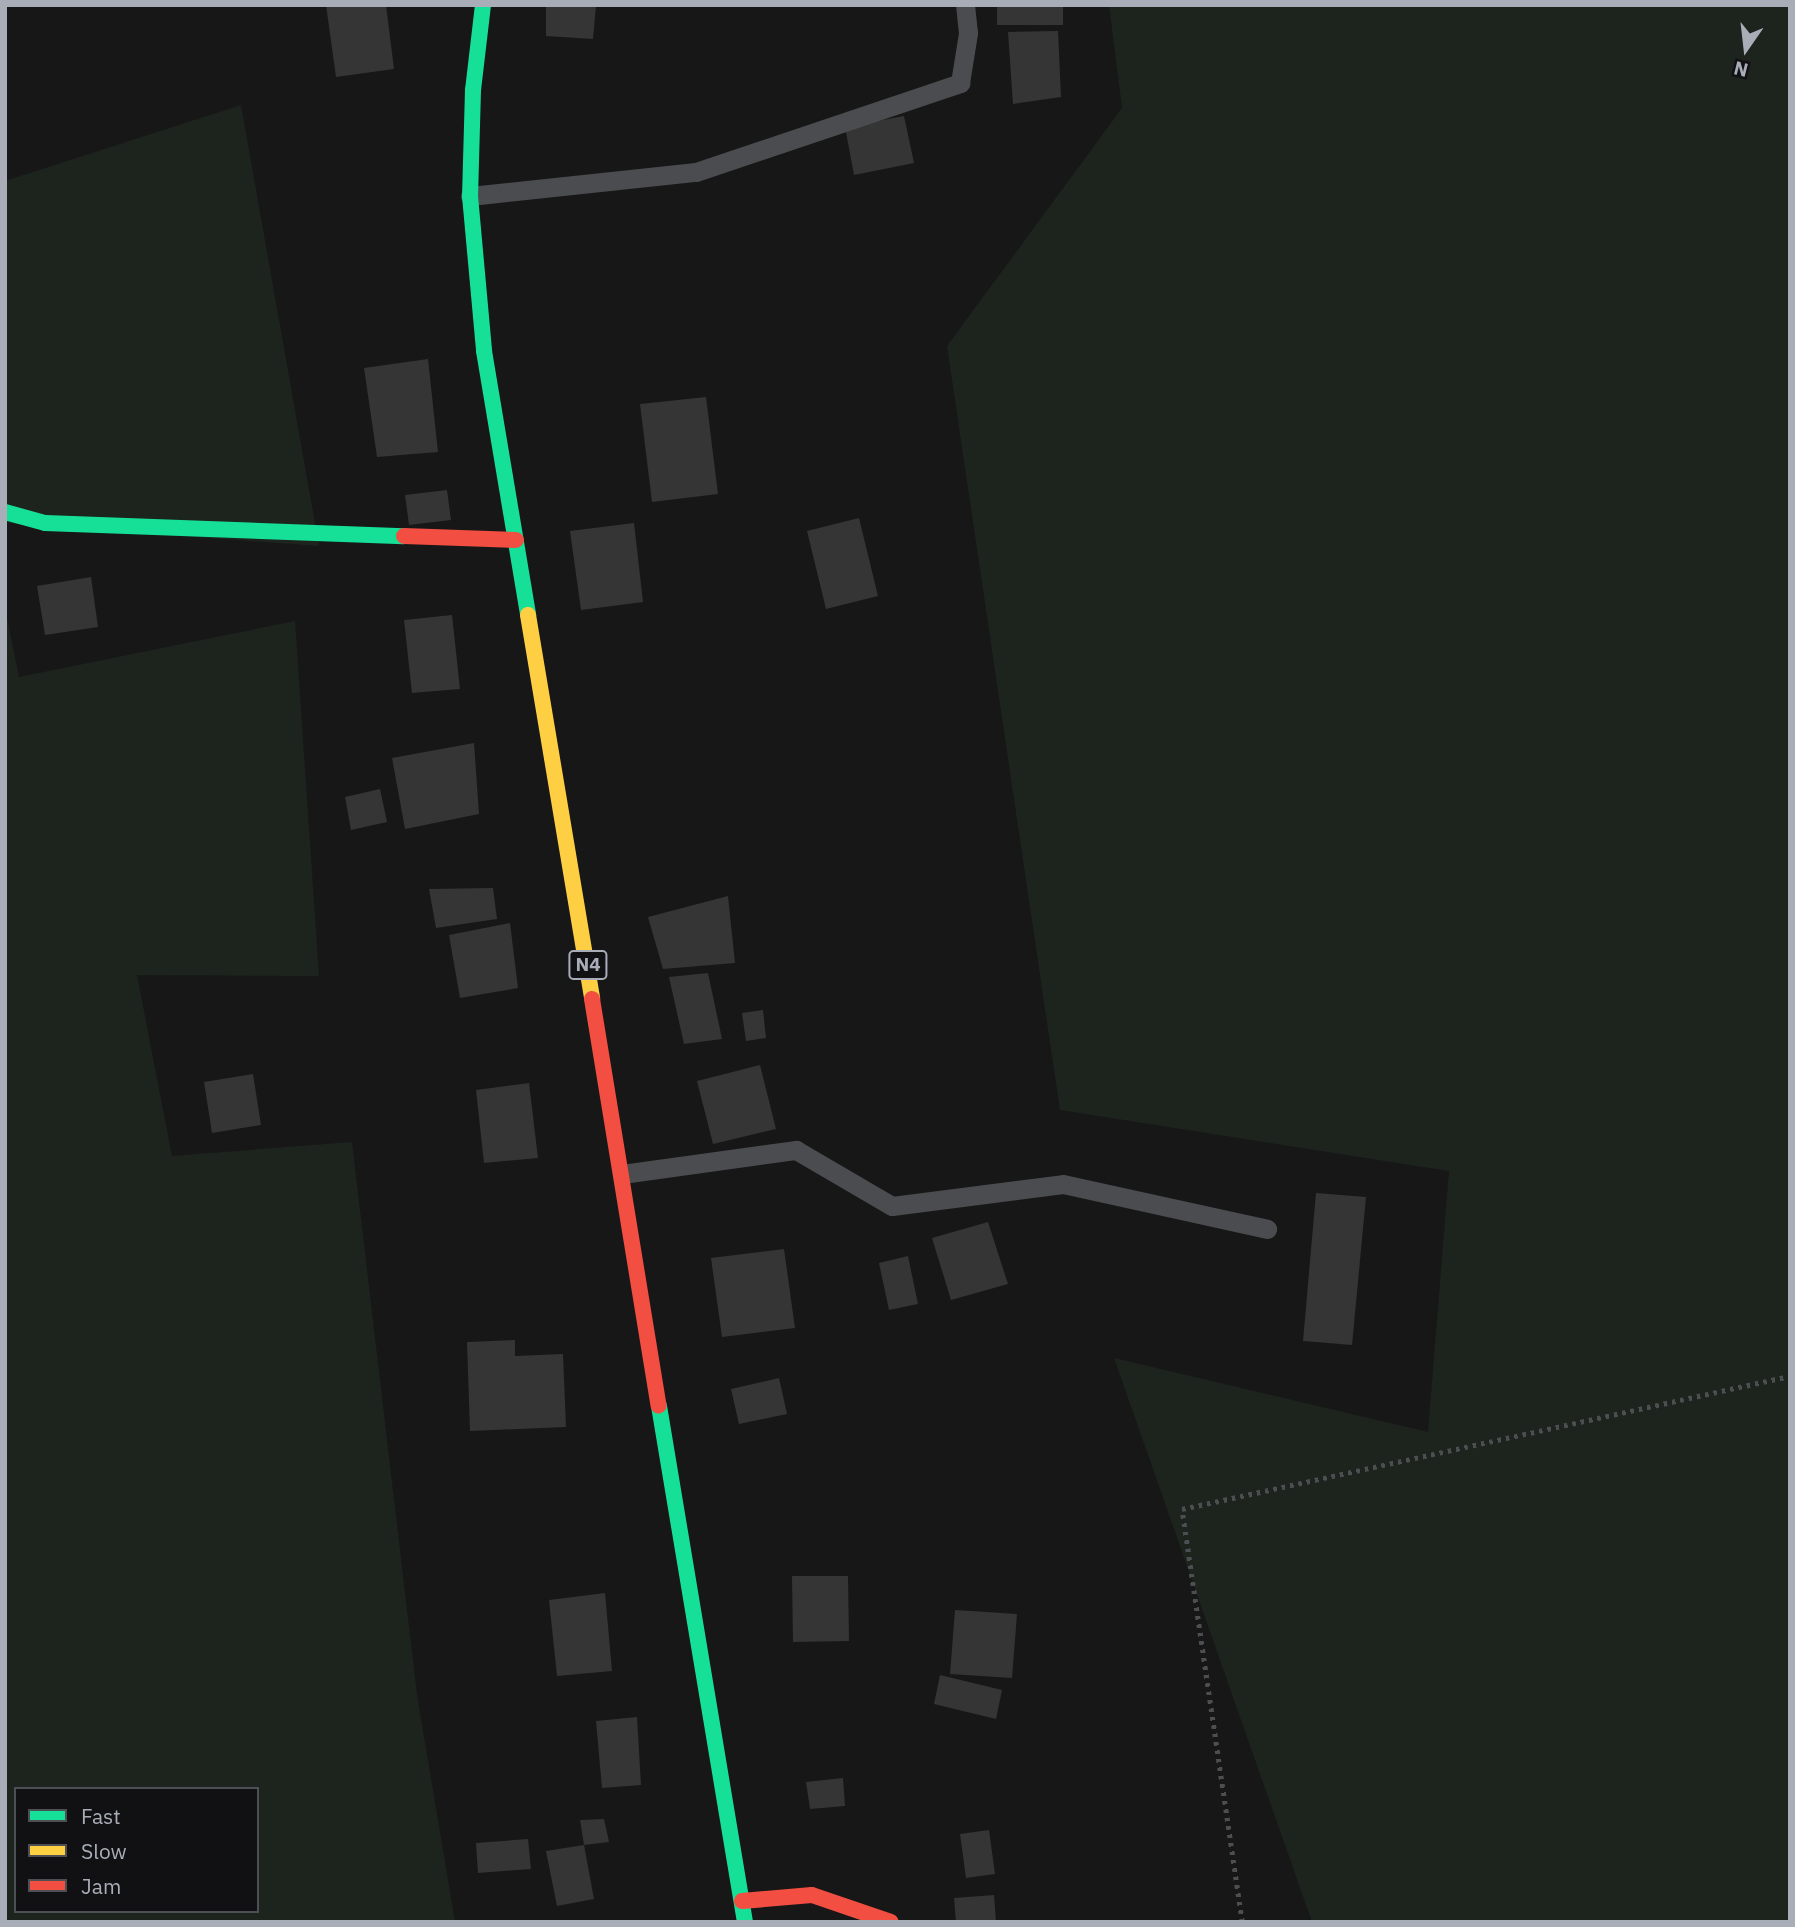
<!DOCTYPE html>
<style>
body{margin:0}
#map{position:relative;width:1795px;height:1927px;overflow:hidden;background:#171717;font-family:"IBM Plex Sans",sans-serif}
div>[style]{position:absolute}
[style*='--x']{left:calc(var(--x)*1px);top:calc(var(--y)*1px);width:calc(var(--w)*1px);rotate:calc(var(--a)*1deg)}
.green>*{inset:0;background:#1d241e}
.building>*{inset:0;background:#353536}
.path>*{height:4.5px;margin-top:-2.25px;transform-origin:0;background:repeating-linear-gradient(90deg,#4d4e52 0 3.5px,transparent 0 8.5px)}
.lane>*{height:19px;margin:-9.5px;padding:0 9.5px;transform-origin:9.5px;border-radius:9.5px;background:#4b4c50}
.fast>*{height:16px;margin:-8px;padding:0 8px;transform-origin:8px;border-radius:8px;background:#16e098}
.slow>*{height:16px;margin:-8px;padding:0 8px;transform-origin:8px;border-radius:8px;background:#ffcf43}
.jam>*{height:16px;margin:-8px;padding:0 8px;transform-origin:8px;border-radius:8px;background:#f24e42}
span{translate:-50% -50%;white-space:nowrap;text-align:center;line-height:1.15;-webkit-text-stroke:7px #111113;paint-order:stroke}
.shield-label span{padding:2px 5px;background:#111113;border:2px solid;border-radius:5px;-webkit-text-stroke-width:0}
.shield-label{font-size:19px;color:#a8adb8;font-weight:700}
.frame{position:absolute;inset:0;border:7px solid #a8adb8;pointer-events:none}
.legend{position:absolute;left:14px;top:1787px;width:245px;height:126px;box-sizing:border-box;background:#111113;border:2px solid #4d4f55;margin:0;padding:9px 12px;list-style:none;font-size:21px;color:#a8adb8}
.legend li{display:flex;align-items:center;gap:14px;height:35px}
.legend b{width:35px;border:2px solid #4d4f55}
.north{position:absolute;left:1711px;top:14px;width:70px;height:70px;-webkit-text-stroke:5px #111113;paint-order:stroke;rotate:194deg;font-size:19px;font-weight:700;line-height:28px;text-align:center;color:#a8adb8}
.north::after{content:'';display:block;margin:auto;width:24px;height:32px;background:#a8adb8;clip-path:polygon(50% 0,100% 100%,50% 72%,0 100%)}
</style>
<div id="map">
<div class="green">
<div style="clip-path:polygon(1109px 5px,1790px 5px,1790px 1922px,1312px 1922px,1114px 1358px,1428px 1432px,1449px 1171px,1060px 1110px,947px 346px,1122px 108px)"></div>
<div style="clip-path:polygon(241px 105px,319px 546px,5px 523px,5px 181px)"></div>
<div style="clip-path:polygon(evenodd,5px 608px,19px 677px,295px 621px,319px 976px,137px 975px,172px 1156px,352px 1142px,417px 1695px,455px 1922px,5px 1922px,5px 608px,16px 1789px,257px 1789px,257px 1911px,16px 1911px,16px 1789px)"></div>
</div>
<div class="building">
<div style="clip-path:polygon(326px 5px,386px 5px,394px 69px,336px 77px)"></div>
<div style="clip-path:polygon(546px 5px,596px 5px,593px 39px,546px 36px)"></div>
<div style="clip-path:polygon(997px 5px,1063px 5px,1063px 25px,997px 25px)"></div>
<div style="clip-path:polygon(1058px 31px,1061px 97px,1013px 104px,1008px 32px)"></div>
<div style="clip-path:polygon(904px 116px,914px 163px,854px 175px,845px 127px)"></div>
<div style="clip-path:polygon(428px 359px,438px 452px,377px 457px,364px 368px)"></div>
<div style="clip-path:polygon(706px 397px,718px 494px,652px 502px,640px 404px)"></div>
<div style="clip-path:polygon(447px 490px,451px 520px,409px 525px,405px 495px)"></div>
<div style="clip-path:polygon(859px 518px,878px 596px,826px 609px,807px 531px)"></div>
<div style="clip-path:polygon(634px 523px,643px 602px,581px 610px,570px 531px)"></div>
<div style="clip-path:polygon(91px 577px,98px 627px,45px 635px,37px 586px)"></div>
<div style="clip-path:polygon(452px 615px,460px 689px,412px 693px,404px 620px)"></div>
<div style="clip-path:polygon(474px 743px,479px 814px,405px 829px,392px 758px)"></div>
<div style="clip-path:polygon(380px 789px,387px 822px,351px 830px,345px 797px)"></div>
<div style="clip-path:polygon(493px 888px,497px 919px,436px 928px,429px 889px)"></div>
<div style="clip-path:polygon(728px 896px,735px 963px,663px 969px,648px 917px)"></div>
<div style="clip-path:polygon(510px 923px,518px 988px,460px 998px,449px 935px)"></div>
<div style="clip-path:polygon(708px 973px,722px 1039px,684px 1044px,669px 977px)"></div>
<div style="clip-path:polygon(763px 1010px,766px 1038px,746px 1041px,742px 1013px)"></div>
<div style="clip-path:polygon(760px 1065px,776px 1129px,713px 1144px,697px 1081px)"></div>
<div style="clip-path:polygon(253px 1074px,261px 1125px,212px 1133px,204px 1082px)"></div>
<div style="clip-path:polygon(529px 1083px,538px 1158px,484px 1163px,476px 1090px)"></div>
<div style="clip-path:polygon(1316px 1193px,1366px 1197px,1352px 1345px,1303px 1341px)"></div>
<div style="clip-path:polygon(988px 1222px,1008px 1284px,951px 1300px,932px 1238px)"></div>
<div style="clip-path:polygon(784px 1249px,795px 1328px,722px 1337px,711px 1258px)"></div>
<div style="clip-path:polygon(908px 1256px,918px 1304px,889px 1310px,879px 1263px)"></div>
<div style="clip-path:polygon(515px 1340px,515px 1356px,563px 1354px,566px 1427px,470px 1431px,467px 1342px)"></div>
<div style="clip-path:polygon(779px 1378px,787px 1414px,739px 1424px,731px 1389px)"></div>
<div style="clip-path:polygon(792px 1576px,848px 1576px,849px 1641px,793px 1642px)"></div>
<div style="clip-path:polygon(605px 1593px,612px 1671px,557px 1676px,549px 1600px)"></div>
<div style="clip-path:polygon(955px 1610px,1017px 1614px,1012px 1678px,950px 1674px)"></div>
<div style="clip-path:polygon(940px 1675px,1002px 1690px,996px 1719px,934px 1704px)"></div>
<div style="clip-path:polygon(637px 1717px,641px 1785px,602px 1788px,596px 1721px)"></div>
<div style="clip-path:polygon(843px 1778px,845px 1806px,810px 1809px,806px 1782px)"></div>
<div style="clip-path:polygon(604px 1819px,609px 1842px,584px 1845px,580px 1820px)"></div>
<div style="clip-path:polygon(989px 1830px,995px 1874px,966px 1878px,960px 1834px)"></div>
<div style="clip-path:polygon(528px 1839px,531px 1869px,478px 1873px,476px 1843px)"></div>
<div style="clip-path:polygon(584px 1845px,594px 1899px,557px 1906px,546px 1851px)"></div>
<div style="clip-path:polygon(994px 1895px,996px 1922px,956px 1922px,954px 1898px)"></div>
</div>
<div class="path">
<div style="--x:1242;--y:1922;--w:417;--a:-98.3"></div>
<div style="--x:1182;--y:1509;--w:622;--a:-12.34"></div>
</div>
<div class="lane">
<div style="--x:470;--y:196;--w:227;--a:-6.1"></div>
<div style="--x:696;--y:172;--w:279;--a:-18.6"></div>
<div style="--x:960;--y:83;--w:51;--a:-80.9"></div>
<div style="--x:968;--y:33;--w:28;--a:-96"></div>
<div style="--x:622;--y:1174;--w:176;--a:-7.9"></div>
<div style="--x:796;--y:1150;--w:111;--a:30.3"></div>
<div style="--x:892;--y:1206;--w:172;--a:-7.3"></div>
<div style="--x:1063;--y:1184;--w:209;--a:12.4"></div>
</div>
<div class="fast">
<div style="--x:483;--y:5;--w:86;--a:96.7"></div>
<div style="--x:473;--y:90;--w:106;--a:91.6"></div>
<div style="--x:470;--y:196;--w:156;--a:84.8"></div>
<div style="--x:484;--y:351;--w:268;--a:80.5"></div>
<div style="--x:5;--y:512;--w:41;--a:15.4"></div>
<div style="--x:45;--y:523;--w:359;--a:2.1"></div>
<div style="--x:659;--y:1406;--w:523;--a:80.54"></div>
</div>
<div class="slow">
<div style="--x:528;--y:615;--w:389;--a:80.5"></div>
</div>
<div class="jam">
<div style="--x:404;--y:536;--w:112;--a:2"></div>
<div style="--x:592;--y:999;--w:412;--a:80.7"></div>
<div style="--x:742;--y:1901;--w:70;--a:-4.9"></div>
<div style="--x:812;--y:1895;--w:83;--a:18.9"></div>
</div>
<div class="shield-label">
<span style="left:588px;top:965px">N4</span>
</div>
<div class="frame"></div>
<ul class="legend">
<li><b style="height:9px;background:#16e098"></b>Fast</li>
<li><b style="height:9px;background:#ffcf43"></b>Slow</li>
<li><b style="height:9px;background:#f24e42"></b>Jam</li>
</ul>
<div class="north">N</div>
</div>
